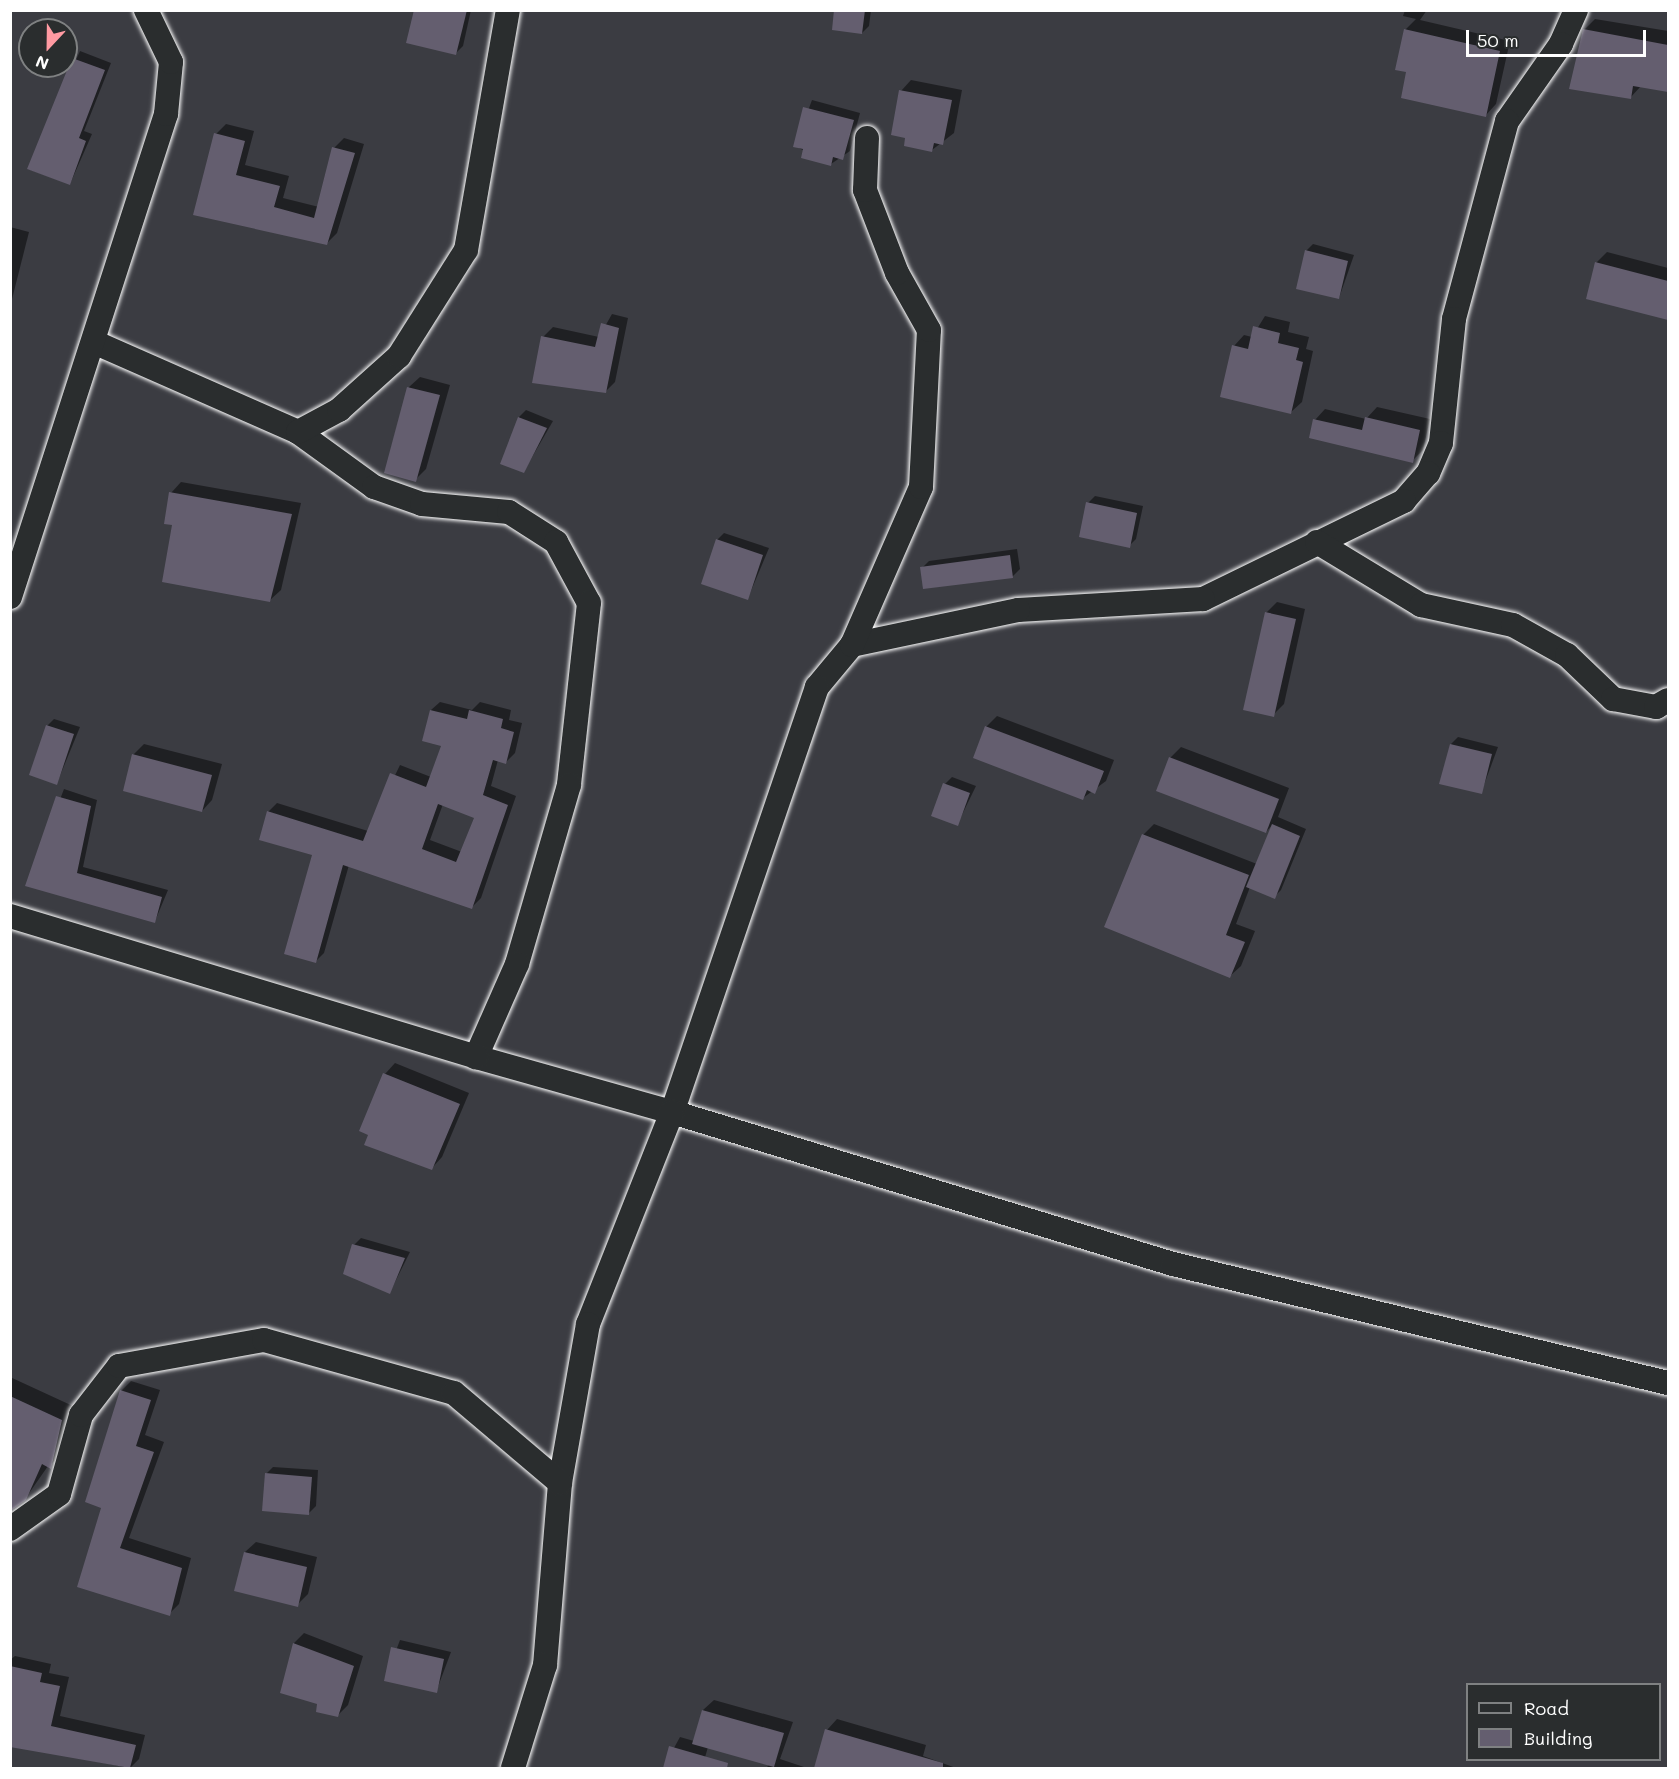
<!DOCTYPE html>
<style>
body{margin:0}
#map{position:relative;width:1679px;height:1779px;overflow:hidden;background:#3b3c42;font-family:Mali,sans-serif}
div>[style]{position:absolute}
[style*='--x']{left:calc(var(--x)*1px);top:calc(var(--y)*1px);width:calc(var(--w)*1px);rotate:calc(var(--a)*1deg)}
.shadow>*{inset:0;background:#0007}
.building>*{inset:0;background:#645e6f}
.roads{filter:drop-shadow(0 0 2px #fff) drop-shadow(0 0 2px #fff)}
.street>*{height:24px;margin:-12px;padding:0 12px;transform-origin:12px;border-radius:12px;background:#2a2d2e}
span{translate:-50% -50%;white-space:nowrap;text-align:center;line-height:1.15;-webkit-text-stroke:4.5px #2a2d2e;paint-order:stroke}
.frame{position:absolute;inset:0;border:12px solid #fff;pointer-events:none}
.legend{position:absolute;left:1466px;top:1683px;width:195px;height:78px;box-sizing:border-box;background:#2a2d2e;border:2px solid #7f8182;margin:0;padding:8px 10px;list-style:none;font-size:18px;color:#fff}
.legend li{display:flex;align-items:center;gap:12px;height:30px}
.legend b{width:30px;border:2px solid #7f8182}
.north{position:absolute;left:18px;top:18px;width:60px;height:60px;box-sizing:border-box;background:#2a2d2e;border:2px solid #7f8182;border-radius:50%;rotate:202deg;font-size:16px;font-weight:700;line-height:24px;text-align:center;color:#fff}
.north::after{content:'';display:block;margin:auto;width:21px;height:27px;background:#ff9aa2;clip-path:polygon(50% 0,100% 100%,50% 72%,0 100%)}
.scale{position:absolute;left:1466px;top:30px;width:180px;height:27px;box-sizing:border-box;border:3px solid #fff;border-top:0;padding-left:8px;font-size:18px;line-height:21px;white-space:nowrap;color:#fff;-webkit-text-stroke:4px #2a2d2e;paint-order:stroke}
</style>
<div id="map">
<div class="shadow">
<div style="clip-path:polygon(415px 10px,471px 10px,463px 46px,456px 53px)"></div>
<div style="clip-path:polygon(835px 10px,871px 10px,869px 26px,862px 33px)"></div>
<div style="clip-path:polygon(1405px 10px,1427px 10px,1420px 20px,1510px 41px,1496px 104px,1486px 115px,1408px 71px,1405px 30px,1416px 19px,1403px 16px)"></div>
<div style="clip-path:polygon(1595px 19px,1668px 31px,1668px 90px,1641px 86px,1630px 98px,1584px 30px)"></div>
<div style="clip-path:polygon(80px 51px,111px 63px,84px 131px,92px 134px,70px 184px,28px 169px)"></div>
<div style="clip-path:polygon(911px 80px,962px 90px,954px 133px,932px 150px,907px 137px,901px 91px)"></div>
<div style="clip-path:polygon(812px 100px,860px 113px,850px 151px,831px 164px,795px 146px)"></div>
<div style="clip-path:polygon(226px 124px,254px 131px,245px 165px,289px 176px,283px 198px,319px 207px,334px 148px,344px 138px,364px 144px,337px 233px,327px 243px,195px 214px,216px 134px)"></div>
<div style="clip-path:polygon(10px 227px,29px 232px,10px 307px)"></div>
<div style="clip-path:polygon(1313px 244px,1354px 255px,1339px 298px,1306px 251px)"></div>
<div style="clip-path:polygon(1607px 252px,1668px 268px,1668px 318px,1588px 298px,1596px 263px)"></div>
<div style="clip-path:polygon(612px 314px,628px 318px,615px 382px,605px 392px,543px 337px,553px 327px,599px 337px)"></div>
<div style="clip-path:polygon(1265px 316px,1290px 322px,1288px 332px,1309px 337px,1306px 349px,1313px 351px,1302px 402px,1291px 412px,1234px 346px,1244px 335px,1252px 337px)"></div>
<div style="clip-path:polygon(420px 377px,450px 385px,426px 469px,415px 480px,409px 387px)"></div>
<div style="clip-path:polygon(1377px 407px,1430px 419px,1423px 450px,1412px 461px,1315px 420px,1325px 409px,1366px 419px)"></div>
<div style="clip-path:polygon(526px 410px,553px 421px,524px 471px,519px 417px)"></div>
<div style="clip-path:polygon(181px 482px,301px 503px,281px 590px,270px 600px,174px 524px,171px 493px)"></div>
<div style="clip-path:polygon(1095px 496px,1143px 506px,1136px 539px,1129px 546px,1088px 503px)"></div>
<div style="clip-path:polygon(724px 533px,769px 548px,748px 598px,717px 540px)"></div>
<div style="clip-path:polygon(1017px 549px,1020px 569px,1013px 576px,922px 568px,929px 561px)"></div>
<div style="clip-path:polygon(1277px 602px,1305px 609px,1284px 704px,1273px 715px,1266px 613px)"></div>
<div style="clip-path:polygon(evenodd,440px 702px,472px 710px,480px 702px,511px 710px,509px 720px,522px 723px,515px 753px,506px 762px,498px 760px,491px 786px,516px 796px,481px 898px,472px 907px,349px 865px,324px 953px,316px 961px,313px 854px,268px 812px,277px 803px,368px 831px,400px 765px,431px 777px,443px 745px,431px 710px,440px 702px,443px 804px,476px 817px,462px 852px,430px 840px,443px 804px)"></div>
<div style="clip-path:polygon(997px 716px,1114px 760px,1106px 781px,1083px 798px,986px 727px)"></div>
<div style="clip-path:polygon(54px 719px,80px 727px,57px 783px,47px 726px)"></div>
<div style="clip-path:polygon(1458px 737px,1498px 747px,1481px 793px,1451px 744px)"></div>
<div style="clip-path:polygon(144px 744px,222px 764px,212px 800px,202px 811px,133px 755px)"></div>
<div style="clip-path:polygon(1181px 747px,1289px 788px,1278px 817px,1306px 829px,1281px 890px,1274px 897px,1250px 887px,1236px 924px,1255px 931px,1241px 966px,1230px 976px,1143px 835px,1154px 824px,1257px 864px,1273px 824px,1266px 832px,1170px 758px)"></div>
<div style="clip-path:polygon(952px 777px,976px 786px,957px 825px,945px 784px)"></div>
<div style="clip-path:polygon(64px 789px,97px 800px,83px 867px,168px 890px,155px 921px,27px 885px)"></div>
<div style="clip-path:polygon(395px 1063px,469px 1093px,442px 1157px,432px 1168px,385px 1074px)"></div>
<div style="clip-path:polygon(361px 1238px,410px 1252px,390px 1292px,354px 1245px)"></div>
<div style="clip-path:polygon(10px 1377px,75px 1407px,64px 1454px,48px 1466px,25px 1499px,10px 1505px)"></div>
<div style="clip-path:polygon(131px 1381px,160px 1390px,145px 1435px,164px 1442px,129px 1538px,191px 1558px,179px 1604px,169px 1614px,79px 1586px,103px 1507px,121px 1391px)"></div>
<div style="clip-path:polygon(273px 1467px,318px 1470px,316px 1506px,309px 1513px,266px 1474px)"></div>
<div style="clip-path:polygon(256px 1542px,317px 1557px,308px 1594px,297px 1605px,245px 1552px)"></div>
<div style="clip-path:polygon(304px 1633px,363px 1656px,348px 1705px,338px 1715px,319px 1702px,282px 1692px,294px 1643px)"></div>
<div style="clip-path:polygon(400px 1640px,451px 1652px,436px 1692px,385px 1680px)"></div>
<div style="clip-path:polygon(15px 1656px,51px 1664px,49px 1673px,69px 1677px,60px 1716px,145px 1735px,139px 1759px,130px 1768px,10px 1745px,10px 1660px)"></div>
<div style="clip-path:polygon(714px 1700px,793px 1722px,780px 1759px,807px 1768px,766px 1768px,770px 1764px,708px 1747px,702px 1768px,663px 1768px,680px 1737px,694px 1741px,703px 1710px)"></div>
<div style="clip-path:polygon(837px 1719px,926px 1745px,923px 1756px,956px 1768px,816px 1767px,827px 1730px)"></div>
</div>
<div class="building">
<div style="clip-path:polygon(414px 10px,467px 10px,456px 55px,406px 43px)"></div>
<div style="clip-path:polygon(834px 10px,865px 10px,862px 34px,832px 30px)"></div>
<div style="clip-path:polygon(1404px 29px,1500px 51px,1486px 117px,1401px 98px,1406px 72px,1395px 70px)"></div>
<div style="clip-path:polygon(1583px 29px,1668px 45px,1668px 92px,1633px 86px,1631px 99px,1569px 89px)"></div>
<div style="clip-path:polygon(72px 58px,105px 70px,79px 138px,86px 141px,70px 185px,27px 169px)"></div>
<div style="clip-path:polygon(899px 90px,952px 100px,943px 145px,934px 143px,932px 152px,904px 146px,905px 138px,891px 135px)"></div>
<div style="clip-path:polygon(803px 107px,854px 120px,843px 160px,833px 157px,831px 166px,801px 158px,803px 149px,793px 147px)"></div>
<div style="clip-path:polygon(214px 133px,245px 141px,236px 175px,280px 186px,274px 207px,314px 218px,332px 147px,355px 153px,327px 245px,193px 215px)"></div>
<div style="clip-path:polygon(1305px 250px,1348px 261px,1339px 299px,1296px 289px)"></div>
<div style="clip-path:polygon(1595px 262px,1668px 281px,1668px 320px,1586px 299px)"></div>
<div style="clip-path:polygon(601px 323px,619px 328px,606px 393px,532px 383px,541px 336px,595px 347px)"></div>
<div style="clip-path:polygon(1253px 326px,1280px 333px,1278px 343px,1299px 348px,1296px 360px,1303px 362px,1291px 414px,1220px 397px,1232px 345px,1248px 349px)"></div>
<div style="clip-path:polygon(407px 387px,440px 395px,416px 482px,384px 473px)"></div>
<div style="clip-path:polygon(518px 417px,547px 428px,524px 473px,500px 464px)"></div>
<div style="clip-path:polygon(1365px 417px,1420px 430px,1413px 463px,1309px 438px,1313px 419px,1362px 430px)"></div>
<div style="clip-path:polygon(169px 492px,292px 514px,270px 602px,162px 582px,172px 525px,164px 524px)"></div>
<div style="clip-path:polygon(1086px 502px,1137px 513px,1130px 548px,1079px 537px)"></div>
<div style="clip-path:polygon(716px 539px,763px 555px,748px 600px,701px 584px)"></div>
<div style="clip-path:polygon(1010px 555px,1013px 578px,923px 589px,920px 567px)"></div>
<div style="clip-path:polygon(1265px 612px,1296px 619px,1274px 717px,1243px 710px)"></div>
<div style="clip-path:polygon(evenodd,430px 710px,467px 719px,469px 710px,503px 719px,501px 728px,514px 732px,506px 764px,493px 760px,483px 795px,508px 805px,472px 909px,343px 865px,316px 963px,284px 954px,312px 855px,259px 840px,267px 811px,363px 841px,390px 773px,426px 787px,441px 746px,422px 741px,430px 710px,438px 804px,474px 818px,456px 862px,422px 849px,438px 804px)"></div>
<div style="clip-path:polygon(46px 725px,74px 734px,57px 785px,29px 775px)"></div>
<div style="clip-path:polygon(985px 726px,1104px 771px,1095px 794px,1087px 790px,1083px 800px,973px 758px)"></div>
<div style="clip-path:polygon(1450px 744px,1492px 754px,1482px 794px,1439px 784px)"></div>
<div style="clip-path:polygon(132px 754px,212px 775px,202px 812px,123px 791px)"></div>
<div style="clip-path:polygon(1169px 757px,1279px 799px,1266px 833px,1156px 791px)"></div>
<div style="clip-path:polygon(943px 783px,970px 793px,958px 826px,931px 816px)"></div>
<div style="clip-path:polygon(56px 796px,91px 806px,77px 873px,162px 897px,155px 923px,25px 886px)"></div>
<div style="clip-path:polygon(1272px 824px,1300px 836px,1275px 899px,1246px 887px)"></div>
<div style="clip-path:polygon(1142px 834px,1249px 875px,1226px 935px,1245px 942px,1230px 978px,1104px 927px)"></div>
<div style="clip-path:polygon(383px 1073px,460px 1104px,432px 1170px,364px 1145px,368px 1135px,359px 1131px)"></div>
<div style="clip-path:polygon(352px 1244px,405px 1258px,390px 1294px,343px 1274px)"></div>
<div style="clip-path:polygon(120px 1390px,151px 1400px,136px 1446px,154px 1452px,120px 1548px,182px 1568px,170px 1616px,77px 1587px,101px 1508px,85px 1502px)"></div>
<div style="clip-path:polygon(10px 1396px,62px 1420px,51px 1469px,42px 1464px,26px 1500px,10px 1511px)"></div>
<div style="clip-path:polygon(265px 1473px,312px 1477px,309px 1515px,262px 1511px)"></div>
<div style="clip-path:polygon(244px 1552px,307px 1567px,298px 1607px,234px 1591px)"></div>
<div style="clip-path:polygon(293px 1643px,354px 1666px,338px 1717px,316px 1712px,317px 1704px,280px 1693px)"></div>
<div style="clip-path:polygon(391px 1647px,444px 1659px,437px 1693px,384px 1681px)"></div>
<div style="clip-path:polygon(10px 1666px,42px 1673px,40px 1682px,60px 1686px,51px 1726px,136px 1745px,130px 1768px,10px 1747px)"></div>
<div style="clip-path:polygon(702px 1710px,784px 1733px,774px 1767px,692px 1744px)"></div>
<div style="clip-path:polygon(825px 1729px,943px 1763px,943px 1768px,814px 1768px)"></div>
<div style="clip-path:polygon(669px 1746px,728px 1763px,727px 1768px,663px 1768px)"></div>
</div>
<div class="roads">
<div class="street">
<div style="--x:1576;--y:10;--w:37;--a:114"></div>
<div style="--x:1561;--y:44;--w:94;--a:125"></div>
<div style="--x:1507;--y:121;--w:205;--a:105"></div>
<div style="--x:1454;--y:319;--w:125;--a:96"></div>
<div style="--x:1441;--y:443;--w:33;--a:113"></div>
<div style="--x:1428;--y:473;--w:37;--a:131"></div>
<div style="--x:1404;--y:501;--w:224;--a:154"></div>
<div style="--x:1203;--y:599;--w:185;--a:176.6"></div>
<div style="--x:1018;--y:610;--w:170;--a:168.1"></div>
<div style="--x:852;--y:645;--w:55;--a:129.8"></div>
<div style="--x:817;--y:687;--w:449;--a:108.8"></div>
<div style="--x:672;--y:1112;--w:524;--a:16.88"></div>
<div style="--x:1173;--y:1264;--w:509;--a:13.52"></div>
<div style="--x:94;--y:342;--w:223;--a:23.8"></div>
<div style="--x:298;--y:432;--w:94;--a:35.9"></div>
<div style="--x:374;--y:487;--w:51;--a:19.5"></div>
<div style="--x:422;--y:504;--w:87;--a:5.3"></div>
<div style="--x:509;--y:512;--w:56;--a:32.6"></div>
<div style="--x:556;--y:542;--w:69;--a:61.6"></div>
<div style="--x:589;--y:603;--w:183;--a:96.3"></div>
<div style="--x:569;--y:785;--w:186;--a:106.2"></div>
<div style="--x:517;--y:964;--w:102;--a:113.8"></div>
<div style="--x:476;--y:1057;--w:204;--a:15.7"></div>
<div style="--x:672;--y:1112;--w:228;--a:111.6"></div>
<div style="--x:588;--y:1324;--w:161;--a:100"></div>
<div style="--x:560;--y:1483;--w:183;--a:94.7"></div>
<div style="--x:545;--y:1665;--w:108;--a:107.3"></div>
<div style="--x:298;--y:432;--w:47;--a:-28.2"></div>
<div style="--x:339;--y:410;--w:81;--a:-42"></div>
<div style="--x:399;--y:356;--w:125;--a:-57.7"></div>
<div style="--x:466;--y:250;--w:244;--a:-80.1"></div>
<div style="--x:1317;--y:542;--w:122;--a:31.2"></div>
<div style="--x:1421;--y:605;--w:94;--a:12.3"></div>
<div style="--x:1513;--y:625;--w:62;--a:29.1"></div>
<div style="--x:1567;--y:655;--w:64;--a:43.7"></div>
<div style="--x:1613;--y:699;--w:44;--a:10.5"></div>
<div style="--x:1656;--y:707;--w:14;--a:-30"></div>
<div style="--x:10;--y:597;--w:508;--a:-72.1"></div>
<div style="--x:166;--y:114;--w:52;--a:-84.5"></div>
<div style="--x:171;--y:62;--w:58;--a:-115.7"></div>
<div style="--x:852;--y:645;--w:172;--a:-66.4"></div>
<div style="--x:921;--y:487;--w:157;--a:-87.1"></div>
<div style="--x:929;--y:330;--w:65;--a:-119.3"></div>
<div style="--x:897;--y:273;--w:89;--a:-111.1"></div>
<div style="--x:865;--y:190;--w:52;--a:-87.8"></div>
<div style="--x:10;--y:916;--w:487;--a:16.8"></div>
<div style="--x:10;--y:1529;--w:60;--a:-35.5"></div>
<div style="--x:59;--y:1494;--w:82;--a:-74.4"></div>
<div style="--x:81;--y:1415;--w:62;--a:-52.2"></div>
<div style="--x:119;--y:1366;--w:147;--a:-10.2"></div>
<div style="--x:264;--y:1340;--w:197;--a:15.6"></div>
<div style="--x:454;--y:1393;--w:139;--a:40.3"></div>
</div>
</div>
<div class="frame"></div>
<ul class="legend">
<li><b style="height:8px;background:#2a2d2e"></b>Road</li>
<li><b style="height:16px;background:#645e6f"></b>Building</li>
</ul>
<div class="north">N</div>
<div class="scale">50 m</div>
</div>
